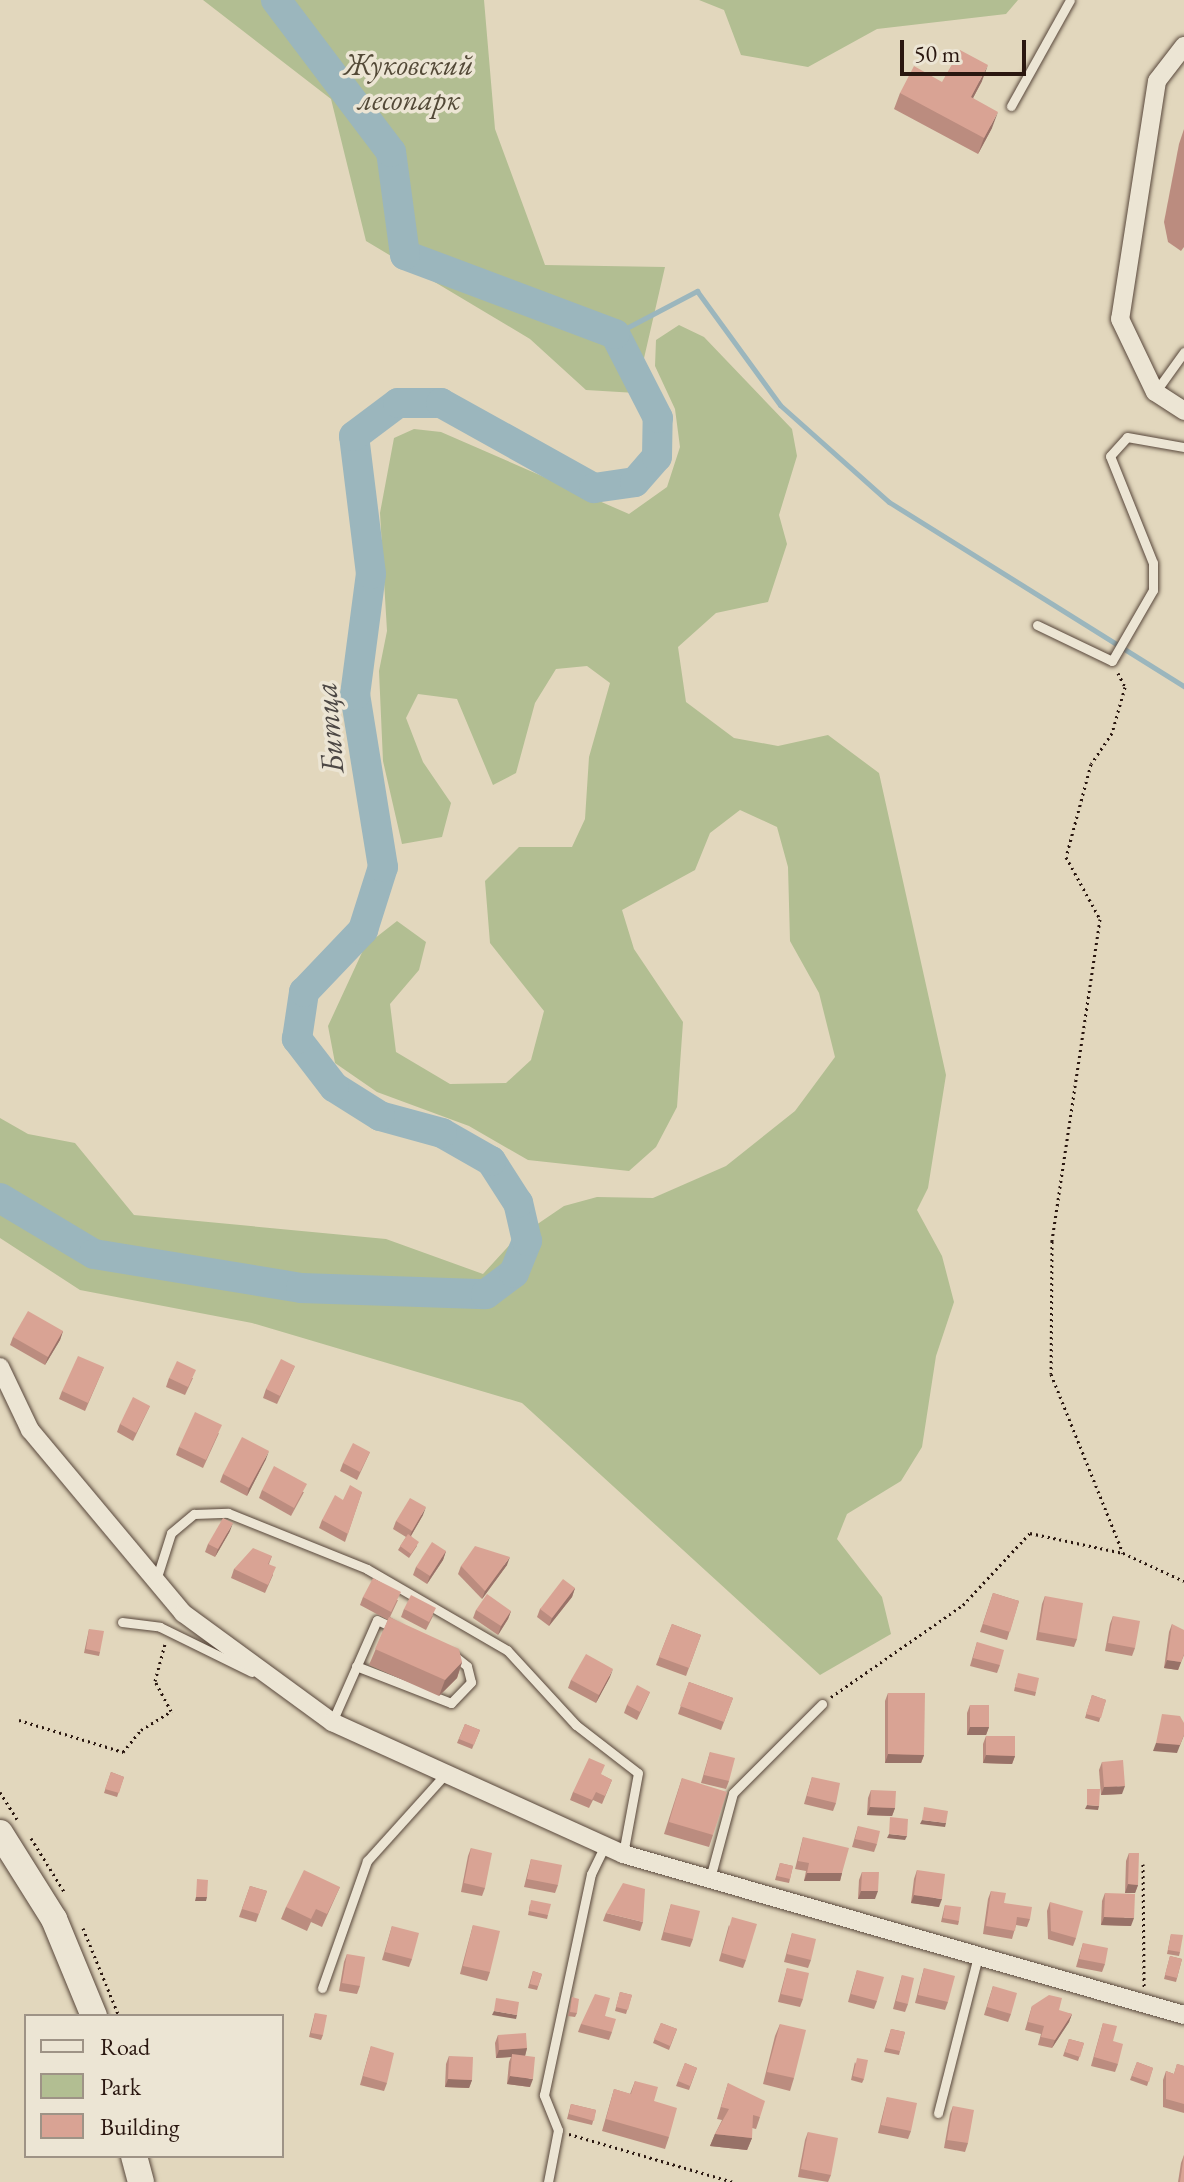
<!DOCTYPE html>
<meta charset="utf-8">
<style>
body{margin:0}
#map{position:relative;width:1184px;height:2182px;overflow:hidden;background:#e2d7bd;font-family:"EB Garamond",serif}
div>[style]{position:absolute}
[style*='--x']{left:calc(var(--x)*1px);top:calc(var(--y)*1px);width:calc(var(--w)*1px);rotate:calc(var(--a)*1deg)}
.green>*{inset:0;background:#b2be92}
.stream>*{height:5px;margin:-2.5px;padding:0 2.5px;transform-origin:2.5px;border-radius:2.5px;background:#9bb6bd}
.river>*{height:30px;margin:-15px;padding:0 15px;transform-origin:15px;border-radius:15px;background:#9bb6bd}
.path>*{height:3px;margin-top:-1.5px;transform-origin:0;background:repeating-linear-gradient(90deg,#2a1710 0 2px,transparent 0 6px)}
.roads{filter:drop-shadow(0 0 2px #58473b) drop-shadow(0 0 2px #58473b)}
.lane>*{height:9px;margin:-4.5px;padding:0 4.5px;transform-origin:4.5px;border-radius:4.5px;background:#ece5d4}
.street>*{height:18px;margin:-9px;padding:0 9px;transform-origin:9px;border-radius:9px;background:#ece5d4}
.secondary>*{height:26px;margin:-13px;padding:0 13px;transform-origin:13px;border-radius:13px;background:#ece5d4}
.wall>*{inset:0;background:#bb8c7f}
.shaded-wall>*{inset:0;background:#987268}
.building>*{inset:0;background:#d9a394}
span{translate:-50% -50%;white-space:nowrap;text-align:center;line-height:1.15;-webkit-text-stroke:7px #ece5d4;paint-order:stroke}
.park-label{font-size:30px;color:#534937;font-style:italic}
.water-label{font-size:32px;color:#4c4744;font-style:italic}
.legend{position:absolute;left:24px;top:2014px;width:260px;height:144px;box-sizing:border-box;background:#ece5d4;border:2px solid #9e9386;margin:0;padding:10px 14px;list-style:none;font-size:24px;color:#2a1710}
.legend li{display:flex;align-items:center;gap:16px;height:40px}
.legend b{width:40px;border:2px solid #9e9386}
.scale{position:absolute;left:900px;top:40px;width:126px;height:36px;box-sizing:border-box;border:4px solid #2a1710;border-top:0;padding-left:10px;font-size:24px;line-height:28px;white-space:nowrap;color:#2a1710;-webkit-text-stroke:6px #ece5d4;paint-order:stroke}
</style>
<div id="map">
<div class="green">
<div style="clip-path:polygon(203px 0,484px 0,495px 129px,545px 265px,665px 267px,636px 393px,586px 390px,530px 339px,366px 241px,331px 99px)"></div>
<div style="clip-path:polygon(699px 0,1018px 0,1006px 14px,877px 29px,808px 67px,741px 55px,724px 10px)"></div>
<div style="clip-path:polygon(679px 325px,704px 337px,792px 429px,797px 456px,779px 515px,787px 544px,768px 602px,716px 613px,678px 647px,686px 702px,734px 738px,778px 746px,828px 735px,879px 773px,946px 1075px,928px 1188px,917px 1210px,942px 1256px,954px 1302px,936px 1356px,922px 1447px,901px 1481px,847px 1514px,837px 1539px,882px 1597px,891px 1634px,820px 1675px,522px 1403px,252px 1323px,80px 1290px,0 1238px,0 1118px,28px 1134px,75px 1143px,134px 1215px,386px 1239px,483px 1274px,514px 1240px,564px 1206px,597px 1197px,653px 1198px,726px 1166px,795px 1111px,835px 1057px,819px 993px,790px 941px,788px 867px,777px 827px,740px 810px,710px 833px,695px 870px,622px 910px,634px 949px,683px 1022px,677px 1107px,656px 1147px,629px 1171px,528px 1160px,469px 1126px,377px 1092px,335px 1063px,328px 1026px,365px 946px,397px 921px,426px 942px,419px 970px,390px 1004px,396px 1052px,450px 1084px,506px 1083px,531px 1060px,544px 1011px,490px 943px,485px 881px,519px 847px,572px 847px,585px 819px,589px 757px,610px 683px,587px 666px,556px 669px,535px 703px,516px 773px,493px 785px,457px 699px,418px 694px,406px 718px,423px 762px,451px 803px,442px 837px,402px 844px,383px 761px,379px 671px,387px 631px,380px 513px,394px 438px,414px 429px,441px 432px,629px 514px,667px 487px,680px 447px,675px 409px,655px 366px,656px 340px)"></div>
</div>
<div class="stream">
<div style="--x:615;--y:334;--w:93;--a:-27.7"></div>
<div style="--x:697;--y:291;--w:141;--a:53.9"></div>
<div style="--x:780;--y:405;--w:146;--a:41.7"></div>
<div style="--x:889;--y:502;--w:348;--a:32"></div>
</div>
<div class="river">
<div style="--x:0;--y:1198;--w:109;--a:30.8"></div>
<div style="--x:94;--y:1254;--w:210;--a:9.3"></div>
<div style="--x:301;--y:1288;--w:185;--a:1.9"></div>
<div style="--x:486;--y:1294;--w:35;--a:-37"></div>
<div style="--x:514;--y:1273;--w:35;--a:-68"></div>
<div style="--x:527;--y:1241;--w:39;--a:-103"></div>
<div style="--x:518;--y:1203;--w:50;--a:-122.7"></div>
<div style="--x:491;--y:1161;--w:56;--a:-150.3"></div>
<div style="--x:442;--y:1133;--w:64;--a:-164.7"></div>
<div style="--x:380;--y:1116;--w:54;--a:-147.8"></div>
<div style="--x:334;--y:1087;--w:61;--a:-127.6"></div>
<div style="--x:297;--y:1039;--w:48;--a:-81.5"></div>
<div style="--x:304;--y:992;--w:86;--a:-46.4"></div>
<div style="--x:363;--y:930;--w:66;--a:-72.4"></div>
<div style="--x:383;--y:867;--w:174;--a:-99.2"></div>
<div style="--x:355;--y:695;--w:122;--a:-82.5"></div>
<div style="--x:371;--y:574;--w:139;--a:-97"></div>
<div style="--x:354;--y:436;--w:55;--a:-36.9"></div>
<div style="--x:398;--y:403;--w:43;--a:0"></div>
<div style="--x:441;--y:403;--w:175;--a:29.1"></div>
<div style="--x:594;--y:488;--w:41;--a:-8.3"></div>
<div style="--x:635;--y:482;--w:33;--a:-49"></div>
<div style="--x:657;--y:457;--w:39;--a:-89"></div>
<div style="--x:658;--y:418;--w:94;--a:-117.1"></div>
<div style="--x:615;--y:334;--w:224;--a:-159.4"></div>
<div style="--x:405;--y:255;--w:104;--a:-97.7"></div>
<div style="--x:391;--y:152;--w:191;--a:-127.1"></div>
</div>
<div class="path">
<div style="--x:1118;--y:673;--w:16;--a:63"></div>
<div style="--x:1125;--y:687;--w:48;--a:105.8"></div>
<div style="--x:1112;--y:733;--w:37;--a:124"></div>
<div style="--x:1091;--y:764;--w:96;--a:105"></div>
<div style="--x:1066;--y:857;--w:71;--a:61.3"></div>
<div style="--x:1100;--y:919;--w:326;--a:98.5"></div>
<div style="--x:1052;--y:1241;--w:133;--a:90.4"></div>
<div style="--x:1051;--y:1374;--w:193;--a:68.1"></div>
<div style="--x:831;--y:1697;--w:161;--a:-34.9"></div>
<div style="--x:963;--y:1605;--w:98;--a:-47.1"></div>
<div style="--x:1030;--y:1533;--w:95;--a:12.1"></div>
<div style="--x:1123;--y:1553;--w:67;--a:24.7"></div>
<div style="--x:19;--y:1720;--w:109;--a:17.1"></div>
<div style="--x:123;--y:1752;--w:28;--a:-51"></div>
<div style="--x:141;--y:1730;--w:36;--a:-32"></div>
<div style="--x:171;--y:1711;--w:34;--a:-118"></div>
<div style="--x:155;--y:1681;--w:38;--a:-75"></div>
<div style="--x:0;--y:1792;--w:32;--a:58"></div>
<div style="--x:31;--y:1838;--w:65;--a:58.3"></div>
<div style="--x:1143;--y:1864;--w:124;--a:89.5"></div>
<div style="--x:83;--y:1928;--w:95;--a:67.8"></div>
<div style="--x:569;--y:2134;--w:171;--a:16.3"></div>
</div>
<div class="roads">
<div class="lane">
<div style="--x:1011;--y:106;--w:121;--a:-60.9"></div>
<div style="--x:1156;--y:391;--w:48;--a:-54.3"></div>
<div style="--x:1037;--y:625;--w:83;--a:25.6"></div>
<div style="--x:1112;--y:661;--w:82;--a:-60"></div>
<div style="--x:1153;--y:590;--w:27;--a:-90"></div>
<div style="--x:1153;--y:563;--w:115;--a:-111.9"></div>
<div style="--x:1110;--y:456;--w:25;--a:-48"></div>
<div style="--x:1127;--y:437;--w:58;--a:10"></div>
<div style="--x:157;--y:1577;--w:46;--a:-72.3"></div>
<div style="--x:171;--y:1533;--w:30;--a:-40"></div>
<div style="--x:194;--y:1514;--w:34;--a:-2"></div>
<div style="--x:228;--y:1513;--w:150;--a:21.9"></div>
<div style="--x:367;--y:1569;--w:162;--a:30.1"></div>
<div style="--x:507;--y:1650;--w:102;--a:47.4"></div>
<div style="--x:576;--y:1725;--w:78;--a:37.7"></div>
<div style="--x:638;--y:1773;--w:82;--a:100.5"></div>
<div style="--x:122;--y:1622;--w:38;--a:7"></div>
<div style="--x:160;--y:1627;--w:102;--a:26.1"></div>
<div style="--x:356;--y:1666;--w:102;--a:21.3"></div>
<div style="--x:451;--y:1703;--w:29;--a:-46"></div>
<div style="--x:471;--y:1682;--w:16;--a:-104"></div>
<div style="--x:467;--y:1666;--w:18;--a:-142"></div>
<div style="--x:332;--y:1722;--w:111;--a:-66.2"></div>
<div style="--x:377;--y:1620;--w:21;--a:25"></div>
<div style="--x:709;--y:1882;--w:92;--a:-74.9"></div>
<div style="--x:733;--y:1793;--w:126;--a:-45"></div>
<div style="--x:322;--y:1988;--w:135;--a:-70.5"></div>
<div style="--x:367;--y:1861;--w:120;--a:-48"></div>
<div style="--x:938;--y:2113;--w:162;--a:-75.7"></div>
<div style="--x:548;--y:2182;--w:53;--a:-79.1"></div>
<div style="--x:558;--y:2130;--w:38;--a:-112"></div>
<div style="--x:544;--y:2095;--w:226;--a:-78"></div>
<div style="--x:591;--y:1874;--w:30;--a:-64"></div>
</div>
<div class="street">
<div style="--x:1184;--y:46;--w:44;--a:127.6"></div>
<div style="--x:1157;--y:81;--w:241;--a:98.8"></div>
<div style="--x:1120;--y:319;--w:81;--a:64.4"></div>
<div style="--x:1155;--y:392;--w:35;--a:33"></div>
<div style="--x:0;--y:1367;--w:70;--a:64.5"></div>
<div style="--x:30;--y:1430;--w:239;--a:50.1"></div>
<div style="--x:183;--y:1613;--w:185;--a:36.2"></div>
<div style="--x:332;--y:1722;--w:320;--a:24.4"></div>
<div style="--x:623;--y:1854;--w:584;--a:16.01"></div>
</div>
<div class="secondary">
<div style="--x:0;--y:1833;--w:102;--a:57.9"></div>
<div style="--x:54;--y:1919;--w:105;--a:67.6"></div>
<div style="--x:134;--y:2156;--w:27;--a:75"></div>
</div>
</div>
<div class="wall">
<div style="clip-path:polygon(982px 81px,973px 98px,992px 128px,978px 154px,894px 109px,900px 93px,942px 82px)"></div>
<div style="clip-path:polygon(1184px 129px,1184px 247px,1181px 251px,1168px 242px,1164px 222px,1179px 144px)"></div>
<div style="clip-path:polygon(63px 1331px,60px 1340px,45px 1365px,10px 1345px,13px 1337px)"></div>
<div style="clip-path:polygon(295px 1366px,277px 1404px,263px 1398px,266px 1389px)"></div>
<div style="clip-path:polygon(104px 1367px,85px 1411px,59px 1399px,62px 1391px)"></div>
<div style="clip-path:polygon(169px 1378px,193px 1378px,185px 1395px,166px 1387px)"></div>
<div style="clip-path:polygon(150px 1406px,133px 1441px,117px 1432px,120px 1424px)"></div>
<div style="clip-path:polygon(219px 1433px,203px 1468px,176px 1455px,179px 1447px)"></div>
<div style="clip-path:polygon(370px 1452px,357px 1480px,340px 1471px,343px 1463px)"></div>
<div style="clip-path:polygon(266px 1459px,247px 1496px,220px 1482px,223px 1474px)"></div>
<div style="clip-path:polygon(262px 1490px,304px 1492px,291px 1516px,259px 1498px)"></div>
<div style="clip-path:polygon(362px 1492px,345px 1542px,319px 1528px,322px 1520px,343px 1500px)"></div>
<div style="clip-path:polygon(423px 1515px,411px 1536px,417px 1546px,409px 1558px,398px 1550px,406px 1537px,393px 1529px,396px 1521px)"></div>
<div style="clip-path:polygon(230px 1531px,215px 1557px,205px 1552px,208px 1544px)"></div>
<div style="clip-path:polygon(446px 1551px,443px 1560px,427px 1584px,413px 1575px,416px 1567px)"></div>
<div style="clip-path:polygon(272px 1556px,269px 1564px,273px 1575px,265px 1593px,231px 1578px,234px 1569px)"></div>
<div style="clip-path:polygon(507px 1565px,482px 1599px,458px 1574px,461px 1566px)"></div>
<div style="clip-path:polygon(575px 1588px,572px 1597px,549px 1626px,537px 1617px,540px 1609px)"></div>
<div style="clip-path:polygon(993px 1593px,1019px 1601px,1007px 1640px,980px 1632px)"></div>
<div style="clip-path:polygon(1045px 1596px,1077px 1639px,1074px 1647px,1036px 1640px,1042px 1604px)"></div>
<div style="clip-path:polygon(363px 1597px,398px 1600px,390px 1617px,462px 1662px,457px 1678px,439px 1696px,369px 1665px,388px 1620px,360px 1605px)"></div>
<div style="clip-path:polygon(404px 1609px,433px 1616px,426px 1630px,401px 1617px)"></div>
<div style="clip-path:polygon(476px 1610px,511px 1611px,508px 1619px,498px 1635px,473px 1618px)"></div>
<div style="clip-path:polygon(1113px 1616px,1135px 1648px,1132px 1656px,1105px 1651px,1110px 1624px)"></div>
<div style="clip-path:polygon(672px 1624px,701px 1635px,686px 1676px,656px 1665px)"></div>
<div style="clip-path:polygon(1172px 1624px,1184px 1655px,1178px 1670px,1164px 1668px,1169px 1632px)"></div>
<div style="clip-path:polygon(89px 1629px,100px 1652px,99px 1656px,84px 1653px)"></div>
<div style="clip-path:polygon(977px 1642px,1000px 1665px,997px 1673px,970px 1666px)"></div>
<div style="clip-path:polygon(610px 1677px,596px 1703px,568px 1688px,571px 1680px)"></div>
<div style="clip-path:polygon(1017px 1678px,1036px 1692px,1035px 1696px,1014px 1691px)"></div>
<div style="clip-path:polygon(689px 1682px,733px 1698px,721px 1730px,678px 1714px)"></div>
<div style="clip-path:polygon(650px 1692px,637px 1720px,624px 1713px,627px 1705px)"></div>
<div style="clip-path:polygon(888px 1693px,924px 1755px,921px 1763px,885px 1763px,885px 1701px)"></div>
<div style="clip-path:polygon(1092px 1695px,1106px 1700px,1099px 1722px,1085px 1718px)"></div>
<div style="clip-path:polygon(970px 1705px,989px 1727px,986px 1735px,967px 1735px,967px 1713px)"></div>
<div style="clip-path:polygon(465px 1724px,480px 1730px,472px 1749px,457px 1743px)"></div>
<div style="clip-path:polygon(986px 1736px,1015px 1756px,1012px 1764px,983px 1763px,983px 1744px)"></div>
<div style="clip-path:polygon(710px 1752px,729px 1781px,726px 1789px,701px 1783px)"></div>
<div style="clip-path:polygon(1102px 1762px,1122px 1794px,1101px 1795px,1099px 1770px)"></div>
<div style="clip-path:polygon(111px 1772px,124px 1777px,117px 1797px,104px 1793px)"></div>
<div style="clip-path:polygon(602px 1775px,612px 1780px,602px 1804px,593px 1800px,589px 1808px,570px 1800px,573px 1792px)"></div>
<div style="clip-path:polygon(812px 1777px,836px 1803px,833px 1811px,804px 1804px)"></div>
<div style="clip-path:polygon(682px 1778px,713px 1835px,709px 1847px,664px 1834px)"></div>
<div style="clip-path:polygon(871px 1790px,895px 1808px,892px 1816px,867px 1815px,868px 1798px)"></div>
<div style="clip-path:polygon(858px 1826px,877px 1844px,874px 1852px,852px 1847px)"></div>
<div style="clip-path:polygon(803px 1837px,842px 1873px,840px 1881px,804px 1881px,806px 1871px,795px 1869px)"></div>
<div style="clip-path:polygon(471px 1848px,485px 1888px,482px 1896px,461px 1892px,468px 1856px)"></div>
<div style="clip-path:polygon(1129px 1853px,1138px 1885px,1135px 1893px,1125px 1893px,1126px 1861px)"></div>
<div style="clip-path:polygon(531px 1859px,558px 1885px,555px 1893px,524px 1887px)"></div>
<div style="clip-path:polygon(780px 1863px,793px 1866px,789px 1883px,775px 1880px)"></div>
<div style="clip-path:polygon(917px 1870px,939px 1907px,911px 1903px,914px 1879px)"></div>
<div style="clip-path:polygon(862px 1872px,875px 1899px,858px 1899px,859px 1880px)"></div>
<div style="clip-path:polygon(250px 1886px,267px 1891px,256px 1922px,239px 1917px)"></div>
<div style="clip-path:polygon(340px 1887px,322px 1927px,311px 1922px,307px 1931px,281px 1919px,286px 1907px)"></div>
<div style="clip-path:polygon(991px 1891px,1004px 1903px,1030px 1919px,1027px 1927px,1016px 1925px,1012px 1939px,983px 1934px,988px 1899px)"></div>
<div style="clip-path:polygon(1105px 1893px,1131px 1926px,1101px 1925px,1102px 1901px)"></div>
<div style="clip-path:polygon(1050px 1902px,1076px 1938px,1073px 1946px,1048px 1939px,1047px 1911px)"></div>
<div style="clip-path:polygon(530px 1904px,548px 1915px,547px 1919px,528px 1915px)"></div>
<div style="clip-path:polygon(671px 1904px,693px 1939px,690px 1947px,661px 1940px)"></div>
<div style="clip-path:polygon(945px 1905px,959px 1921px,958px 1925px,941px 1922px)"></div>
<div style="clip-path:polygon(606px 1913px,643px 1922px,640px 1931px,603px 1921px)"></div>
<div style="clip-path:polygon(473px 1925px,490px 1972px,487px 1981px,460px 1974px)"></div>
<div style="clip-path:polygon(729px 1925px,746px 1960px,743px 1968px,719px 1961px)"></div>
<div style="clip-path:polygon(392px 1926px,412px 1959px,409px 1967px,382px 1960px)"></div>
<div style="clip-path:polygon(792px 1933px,811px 1960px,808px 1968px,784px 1962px)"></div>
<div style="clip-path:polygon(1171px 1934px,1180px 1952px,1179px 1956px,1167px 1954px)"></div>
<div style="clip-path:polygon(1083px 1943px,1105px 1964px,1102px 1972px,1076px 1967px)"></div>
<div style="clip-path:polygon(347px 1954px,360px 1986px,357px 1994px,339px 1991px,344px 1962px)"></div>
<div style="clip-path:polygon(1170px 1956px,1182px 1959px,1176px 1982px,1164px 1979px)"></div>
<div style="clip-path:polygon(787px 1968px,803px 1999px,800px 2007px,778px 2002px)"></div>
<div style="clip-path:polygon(924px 1968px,948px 2002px,945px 2010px,915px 2003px)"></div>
<div style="clip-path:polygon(857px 1970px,877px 2001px,874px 2009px,848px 2002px)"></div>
<div style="clip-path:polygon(533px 1971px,542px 1974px,537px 1990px,528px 1988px)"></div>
<div style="clip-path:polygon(902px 1975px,908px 2004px,905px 2012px,893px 2009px)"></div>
<div style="clip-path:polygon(993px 1986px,1011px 2014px,1008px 2022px,984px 2015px)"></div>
<div style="clip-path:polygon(620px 1992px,632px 1995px,626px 2014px,615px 2011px)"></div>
<div style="clip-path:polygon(572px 1997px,577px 2013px,575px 2017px,568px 2016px)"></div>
<div style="clip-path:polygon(1032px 2006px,1072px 2014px,1069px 2022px,1052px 2048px,1038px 2045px,1041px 2034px,1025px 2030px)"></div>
<div style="clip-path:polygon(315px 2013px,323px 2035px,321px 2040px,309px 2037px)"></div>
<div style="clip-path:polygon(605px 2016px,612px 2032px,609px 2040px,578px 2032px,581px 2024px)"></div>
<div style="clip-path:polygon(661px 2023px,677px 2029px,669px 2050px,653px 2043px)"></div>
<div style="clip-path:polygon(1103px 2023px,1118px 2064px,1115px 2072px,1091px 2066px)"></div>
<div style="clip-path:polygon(780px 2024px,794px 2078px,790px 2091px,763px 2084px,775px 2036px)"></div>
<div style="clip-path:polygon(891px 2029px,905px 2032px,899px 2055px,884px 2052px)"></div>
<div style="clip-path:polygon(498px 2035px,527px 2048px,525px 2056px,530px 2087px,507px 2084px,509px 2062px,511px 2057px,496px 2058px,495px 2043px)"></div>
<div style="clip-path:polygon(1069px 2039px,1084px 2043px,1078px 2061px,1063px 2056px)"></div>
<div style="clip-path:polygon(371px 2046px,387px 2083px,384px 2091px,360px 2085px)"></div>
<div style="clip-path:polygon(449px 2056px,472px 2080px,469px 2088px,445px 2087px,446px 2064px)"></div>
<div style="clip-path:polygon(855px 2062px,864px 2079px,862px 2083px,851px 2080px)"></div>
<div style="clip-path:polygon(1137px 2062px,1153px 2068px,1147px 2086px,1130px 2080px)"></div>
<div style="clip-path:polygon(685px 2063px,697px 2068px,689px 2090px,676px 2086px)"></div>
<div style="clip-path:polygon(1177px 2064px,1184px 2066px,1184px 2113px,1163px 2107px,1163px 2080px,1166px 2071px,1174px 2074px)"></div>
<div style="clip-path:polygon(635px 2081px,654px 2101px,669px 2137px,665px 2149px,602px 2131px,614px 2089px,630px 2094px)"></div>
<div style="clip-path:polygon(728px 2083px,760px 2117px,756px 2129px,752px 2128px,752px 2138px,747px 2150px,710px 2146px,715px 2134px,722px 2120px,717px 2119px)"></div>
<div style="clip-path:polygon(887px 2097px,911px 2131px,908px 2139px,878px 2133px)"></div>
<div style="clip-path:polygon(571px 2104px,596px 2110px,592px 2125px,567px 2119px)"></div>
<div style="clip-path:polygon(953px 2106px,968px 2143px,965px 2152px,944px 2148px,950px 2114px)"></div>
<div style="clip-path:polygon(808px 2132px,831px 2175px,828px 2182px,798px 2177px,805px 2140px)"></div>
<div style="clip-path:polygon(1184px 2155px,1184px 2182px,1178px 2182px,1181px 2163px)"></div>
</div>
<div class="shaded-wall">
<div style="clip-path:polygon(988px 65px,982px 81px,965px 113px,971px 97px)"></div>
<div style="clip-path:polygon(998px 112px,992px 128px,978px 154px,984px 138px)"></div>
<div style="clip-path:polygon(63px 1331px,60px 1340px,45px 1365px,48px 1357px)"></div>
<div style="clip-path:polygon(269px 1451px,266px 1459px,247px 1496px,249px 1488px)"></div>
<div style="clip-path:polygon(426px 1507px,423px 1515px,409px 1539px,412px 1531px)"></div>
<div style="clip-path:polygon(233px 1523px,230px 1531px,215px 1557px,218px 1549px)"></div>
<div style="clip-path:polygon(446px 1551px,443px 1560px,427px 1584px,430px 1576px)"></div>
<div style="clip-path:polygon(510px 1557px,507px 1565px,482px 1599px,485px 1591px)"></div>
<div style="clip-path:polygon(575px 1588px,572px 1597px,549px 1626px,552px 1618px)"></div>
<div style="clip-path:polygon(511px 1611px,508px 1619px,498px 1635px,501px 1626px)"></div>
<div style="clip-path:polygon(1167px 1660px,1181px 1662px,1178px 1670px,1164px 1668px)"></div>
<div style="clip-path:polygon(462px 1662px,457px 1678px,439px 1696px,445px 1680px)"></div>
<div style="clip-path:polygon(613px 1669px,610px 1677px,596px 1703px,599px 1695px)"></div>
<div style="clip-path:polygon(970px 1727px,989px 1727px,986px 1735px,967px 1735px)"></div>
<div style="clip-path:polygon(1184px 1735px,1177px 1753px,1153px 1751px,1156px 1743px)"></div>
<div style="clip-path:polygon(888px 1754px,924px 1755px,921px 1763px,885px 1763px)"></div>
<div style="clip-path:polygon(986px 1755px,1015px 1756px,1012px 1764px,983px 1763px)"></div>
<div style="clip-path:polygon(1125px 1786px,1122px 1794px,1101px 1795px,1104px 1787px)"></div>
<div style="clip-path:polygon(1087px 1805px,1099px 1806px,1098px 1810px,1085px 1809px)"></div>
<div style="clip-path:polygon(870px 1807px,895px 1808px,892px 1816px,867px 1815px)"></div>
<div style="clip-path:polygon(922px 1820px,946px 1823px,945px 1827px,920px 1824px)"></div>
<div style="clip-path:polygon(889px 1834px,907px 1836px,905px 1840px,887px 1838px)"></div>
<div style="clip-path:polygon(807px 1873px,842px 1873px,840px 1881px,804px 1881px)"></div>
<div style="clip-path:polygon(1128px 1884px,1138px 1885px,1135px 1893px,1125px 1893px)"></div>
<div style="clip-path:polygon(861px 1891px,878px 1891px,875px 1899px,858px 1899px)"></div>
<div style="clip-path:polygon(914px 1895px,942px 1899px,939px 1907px,911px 1903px)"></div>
<div style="clip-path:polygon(196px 1897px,207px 1897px,206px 1901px,195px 1901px)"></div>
<div style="clip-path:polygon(1104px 1917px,1134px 1918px,1131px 1926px,1101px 1925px)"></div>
<div style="clip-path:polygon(494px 2011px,517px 2015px,516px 2019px,492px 2015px)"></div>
<div style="clip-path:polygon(1072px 2014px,1069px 2022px,1052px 2048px,1055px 2040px)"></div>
<div style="clip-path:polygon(527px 2048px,525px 2056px,496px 2058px,499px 2050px)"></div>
<div style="clip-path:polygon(510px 2076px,533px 2079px,530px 2087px,507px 2084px)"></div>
<div style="clip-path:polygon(448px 2079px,472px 2080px,469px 2088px,445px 2087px)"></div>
<div style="clip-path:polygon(715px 2134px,752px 2138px,747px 2150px,710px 2146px)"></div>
</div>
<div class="building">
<div style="clip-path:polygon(960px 50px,988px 65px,971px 97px,998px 112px,984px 138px,900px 93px,914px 66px,942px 82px)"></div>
<div style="clip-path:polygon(28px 1311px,63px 1331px,48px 1357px,13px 1337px)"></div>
<div style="clip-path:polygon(78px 1356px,104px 1367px,88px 1403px,62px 1391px)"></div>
<div style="clip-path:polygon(281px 1359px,295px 1366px,280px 1396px,266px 1389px)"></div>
<div style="clip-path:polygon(177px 1361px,196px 1370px,188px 1387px,169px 1378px)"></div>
<div style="clip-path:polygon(133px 1397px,150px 1406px,136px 1433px,120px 1424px)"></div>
<div style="clip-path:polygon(195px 1412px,222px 1425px,206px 1460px,179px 1447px)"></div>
<div style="clip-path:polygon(242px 1437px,269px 1451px,249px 1488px,223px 1474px)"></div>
<div style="clip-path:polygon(353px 1443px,370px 1452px,360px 1472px,343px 1463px)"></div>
<div style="clip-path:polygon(274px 1466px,307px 1484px,294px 1508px,262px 1490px)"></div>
<div style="clip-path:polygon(350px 1485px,362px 1492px,348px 1534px,322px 1520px,335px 1495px,343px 1500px)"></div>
<div style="clip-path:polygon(410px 1498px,426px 1507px,412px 1531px,396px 1521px)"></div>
<div style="clip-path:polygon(223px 1518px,233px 1523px,218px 1549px,208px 1544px)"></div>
<div style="clip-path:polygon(408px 1534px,419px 1542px,411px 1554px,400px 1546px)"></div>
<div style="clip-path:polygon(432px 1542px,446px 1551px,430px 1576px,416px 1567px)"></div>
<div style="clip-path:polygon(475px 1546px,510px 1557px,485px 1591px,461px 1566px)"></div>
<div style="clip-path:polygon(253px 1548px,272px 1556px,268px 1564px,276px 1567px,268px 1585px,234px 1569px)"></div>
<div style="clip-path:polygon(373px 1578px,401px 1592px,391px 1612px,363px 1597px)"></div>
<div style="clip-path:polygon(563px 1579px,575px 1588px,552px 1618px,540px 1609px)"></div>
<div style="clip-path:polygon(993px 1593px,1019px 1601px,1010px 1632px,983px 1624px)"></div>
<div style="clip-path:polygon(487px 1594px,511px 1611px,501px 1626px,476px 1610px)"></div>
<div style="clip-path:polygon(411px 1595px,436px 1608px,429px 1622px,404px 1609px)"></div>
<div style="clip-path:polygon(1045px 1596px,1083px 1603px,1077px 1639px,1039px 1632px)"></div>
<div style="clip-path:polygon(1113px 1616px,1140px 1621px,1135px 1648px,1108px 1643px)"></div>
<div style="clip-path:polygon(389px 1617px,459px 1649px,462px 1662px,445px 1680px,375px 1649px)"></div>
<div style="clip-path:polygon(672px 1624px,701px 1635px,689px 1668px,659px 1657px)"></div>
<div style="clip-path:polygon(1172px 1624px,1184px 1630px,1184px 1654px,1181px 1662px,1167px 1660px)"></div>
<div style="clip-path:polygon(89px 1629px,104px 1631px,100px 1652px,86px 1649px)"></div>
<div style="clip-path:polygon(977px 1642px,1004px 1650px,1000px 1665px,973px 1658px)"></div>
<div style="clip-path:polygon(586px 1654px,613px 1669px,599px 1695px,571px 1680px)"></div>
<div style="clip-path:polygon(1018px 1673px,1039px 1678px,1036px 1692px,1015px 1687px)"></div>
<div style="clip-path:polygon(689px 1682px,733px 1698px,724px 1722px,680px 1706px)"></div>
<div style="clip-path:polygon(637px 1685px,650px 1692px,640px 1712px,627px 1705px)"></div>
<div style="clip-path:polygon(888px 1693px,925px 1693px,924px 1755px,888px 1754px)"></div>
<div style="clip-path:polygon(1092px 1695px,1106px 1700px,1101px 1718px,1086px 1714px)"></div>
<div style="clip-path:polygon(970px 1705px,989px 1705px,989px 1727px,970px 1727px)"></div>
<div style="clip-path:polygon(1162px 1714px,1180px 1716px,1184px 1723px,1184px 1735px,1180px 1745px,1156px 1743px)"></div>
<div style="clip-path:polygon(465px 1724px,480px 1730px,474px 1745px,459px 1739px)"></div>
<div style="clip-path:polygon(986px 1736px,1015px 1736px,1015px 1756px,986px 1755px)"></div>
<div style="clip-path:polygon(710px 1752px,735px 1758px,729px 1781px,704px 1775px)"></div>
<div style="clip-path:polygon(589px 1758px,605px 1765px,601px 1774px,612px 1780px,605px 1796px,596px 1792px,592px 1800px,573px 1792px)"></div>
<div style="clip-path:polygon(1123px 1760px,1125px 1786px,1104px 1787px,1102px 1762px)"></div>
<div style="clip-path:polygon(111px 1772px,124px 1777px,119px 1793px,105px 1789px)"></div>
<div style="clip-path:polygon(812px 1777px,840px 1783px,836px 1803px,807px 1796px)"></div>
<div style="clip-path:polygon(682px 1778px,727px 1792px,713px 1835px,669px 1822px)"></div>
<div style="clip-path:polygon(1087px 1789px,1100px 1789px,1099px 1806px,1087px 1805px)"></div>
<div style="clip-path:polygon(871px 1790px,896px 1791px,895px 1808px,870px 1807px)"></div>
<div style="clip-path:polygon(924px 1807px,948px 1811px,946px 1823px,922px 1820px)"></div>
<div style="clip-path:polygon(890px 1817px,908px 1819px,907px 1836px,889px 1834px)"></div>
<div style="clip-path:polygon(858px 1826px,880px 1831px,877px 1844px,855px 1839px)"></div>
<div style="clip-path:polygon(803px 1837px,849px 1848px,842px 1873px,807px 1873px,809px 1863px,798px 1861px)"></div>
<div style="clip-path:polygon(471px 1848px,492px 1853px,485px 1888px,464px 1883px)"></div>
<div style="clip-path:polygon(1129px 1853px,1139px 1853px,1138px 1885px,1128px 1884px)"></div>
<div style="clip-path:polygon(531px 1859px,562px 1865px,558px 1885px,527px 1879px)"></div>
<div style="clip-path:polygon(780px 1863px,793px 1866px,790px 1879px,777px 1876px)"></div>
<div style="clip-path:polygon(304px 1870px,340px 1887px,327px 1914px,316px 1909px,311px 1919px,286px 1907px)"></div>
<div style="clip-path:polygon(917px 1870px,945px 1874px,942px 1899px,914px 1895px)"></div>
<div style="clip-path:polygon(862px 1872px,879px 1872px,878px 1891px,861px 1891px)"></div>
<div style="clip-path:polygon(197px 1879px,208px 1880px,207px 1897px,196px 1897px)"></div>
<div style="clip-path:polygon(623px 1883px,645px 1889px,643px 1922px,606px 1913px)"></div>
<div style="clip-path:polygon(250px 1886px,267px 1891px,259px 1914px,242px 1909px)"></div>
<div style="clip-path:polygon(991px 1891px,1006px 1893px,1004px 1903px,1032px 1907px,1030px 1919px,1017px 1917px,1015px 1931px,986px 1926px)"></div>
<div style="clip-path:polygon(1105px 1893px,1135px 1894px,1134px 1918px,1104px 1917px)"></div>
<div style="clip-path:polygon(531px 1900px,551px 1904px,548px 1915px,529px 1911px)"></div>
<div style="clip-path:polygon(1050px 1902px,1083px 1911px,1076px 1938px,1051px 1931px)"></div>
<div style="clip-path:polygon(671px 1904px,700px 1911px,693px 1939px,664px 1932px)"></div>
<div style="clip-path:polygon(945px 1905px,961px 1907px,959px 1921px,943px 1918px)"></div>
<div style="clip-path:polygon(732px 1917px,757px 1924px,746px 1960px,722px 1953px)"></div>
<div style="clip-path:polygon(473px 1925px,500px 1931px,490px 1972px,463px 1966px)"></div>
<div style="clip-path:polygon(392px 1926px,419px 1933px,412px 1959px,385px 1952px)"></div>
<div style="clip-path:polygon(792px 1933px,816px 1939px,811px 1960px,787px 1954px)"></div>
<div style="clip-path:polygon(1171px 1934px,1183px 1935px,1180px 1952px,1168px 1950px)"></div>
<div style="clip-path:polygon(1083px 1943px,1108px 1948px,1105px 1964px,1079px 1959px)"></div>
<div style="clip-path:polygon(347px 1954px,365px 1957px,360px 1986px,342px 1983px)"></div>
<div style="clip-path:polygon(1170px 1956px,1182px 1959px,1177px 1978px,1165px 1975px)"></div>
<div style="clip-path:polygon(787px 1968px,809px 1973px,803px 1999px,781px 1994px)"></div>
<div style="clip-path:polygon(924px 1968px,955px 1976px,948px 2002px,918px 1995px)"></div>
<div style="clip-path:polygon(857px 1970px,884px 1977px,877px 2001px,851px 1994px)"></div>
<div style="clip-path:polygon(533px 1971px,542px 1974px,538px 1986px,530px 1984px)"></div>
<div style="clip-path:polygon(902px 1975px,914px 1978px,908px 2004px,896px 2001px)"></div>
<div style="clip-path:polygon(993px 1986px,1017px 1993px,1011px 2014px,987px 2007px)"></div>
<div style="clip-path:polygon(620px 1992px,632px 1995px,628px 2010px,616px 2007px)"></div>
<div style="clip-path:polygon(595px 1994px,610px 1998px,605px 2016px,616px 2019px,612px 2032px,581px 2024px)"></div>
<div style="clip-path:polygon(1049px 1995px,1062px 1998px,1059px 2010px,1072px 2014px,1055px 2040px,1041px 2037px,1044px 2026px,1028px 2022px,1032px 2006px)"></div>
<div style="clip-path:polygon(572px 1997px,579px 1999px,577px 2013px,570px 2012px)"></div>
<div style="clip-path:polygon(496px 1998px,519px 2002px,517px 2015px,494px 2011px)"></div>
<div style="clip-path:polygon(315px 2013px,327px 2015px,323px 2035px,311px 2033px)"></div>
<div style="clip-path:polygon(661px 2023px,677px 2029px,670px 2046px,654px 2039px)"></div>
<div style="clip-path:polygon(1103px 2023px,1117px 2026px,1113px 2041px,1123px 2044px,1118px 2064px,1094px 2057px)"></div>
<div style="clip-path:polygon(780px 2024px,806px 2030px,794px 2078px,767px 2072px)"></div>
<div style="clip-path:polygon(891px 2029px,905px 2032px,900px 2051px,886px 2048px)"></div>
<div style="clip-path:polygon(526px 2033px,527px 2048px,499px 2050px,498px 2035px)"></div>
<div style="clip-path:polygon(1069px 2039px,1084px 2043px,1080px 2057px,1065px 2052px)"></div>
<div style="clip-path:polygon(371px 2046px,394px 2053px,387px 2083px,363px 2076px)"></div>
<div style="clip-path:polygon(512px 2054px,535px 2057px,533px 2079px,510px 2076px)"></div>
<div style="clip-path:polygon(449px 2056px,473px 2057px,472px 2080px,448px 2079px)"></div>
<div style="clip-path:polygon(857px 2058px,868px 2060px,864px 2079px,853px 2076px)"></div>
<div style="clip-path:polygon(1137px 2062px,1153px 2068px,1149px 2082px,1132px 2076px)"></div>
<div style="clip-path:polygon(685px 2063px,697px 2068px,690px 2086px,678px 2081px)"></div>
<div style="clip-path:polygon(1177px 2064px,1184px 2066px,1184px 2104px,1166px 2099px,1166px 2071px,1174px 2074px)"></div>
<div style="clip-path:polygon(635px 2081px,658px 2087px,654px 2101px,677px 2108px,669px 2137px,606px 2119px,614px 2089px,631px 2094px)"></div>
<div style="clip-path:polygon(728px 2083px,765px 2101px,760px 2117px,753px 2115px,752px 2138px,715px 2134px,729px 2109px,721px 2107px)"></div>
<div style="clip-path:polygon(887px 2097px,917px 2103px,911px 2131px,881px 2125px)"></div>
<div style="clip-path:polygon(571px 2104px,596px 2110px,594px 2121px,569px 2114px)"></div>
<div style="clip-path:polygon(953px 2106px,974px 2110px,968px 2143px,947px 2140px)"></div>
<div style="clip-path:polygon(808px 2132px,838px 2138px,831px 2175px,801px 2169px)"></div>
<div style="clip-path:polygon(1184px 2155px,1184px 2182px,1180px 2182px)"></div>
</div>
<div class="park-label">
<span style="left:409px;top:82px">Жуковский<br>лесопарк</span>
</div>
<div class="water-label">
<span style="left:329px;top:728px;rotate:-95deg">Битца</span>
</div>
<ul class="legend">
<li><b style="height:10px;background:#ece5d4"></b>Road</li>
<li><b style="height:22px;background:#b2be92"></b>Park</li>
<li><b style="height:22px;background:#d9a394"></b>Building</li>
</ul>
<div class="scale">50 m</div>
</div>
